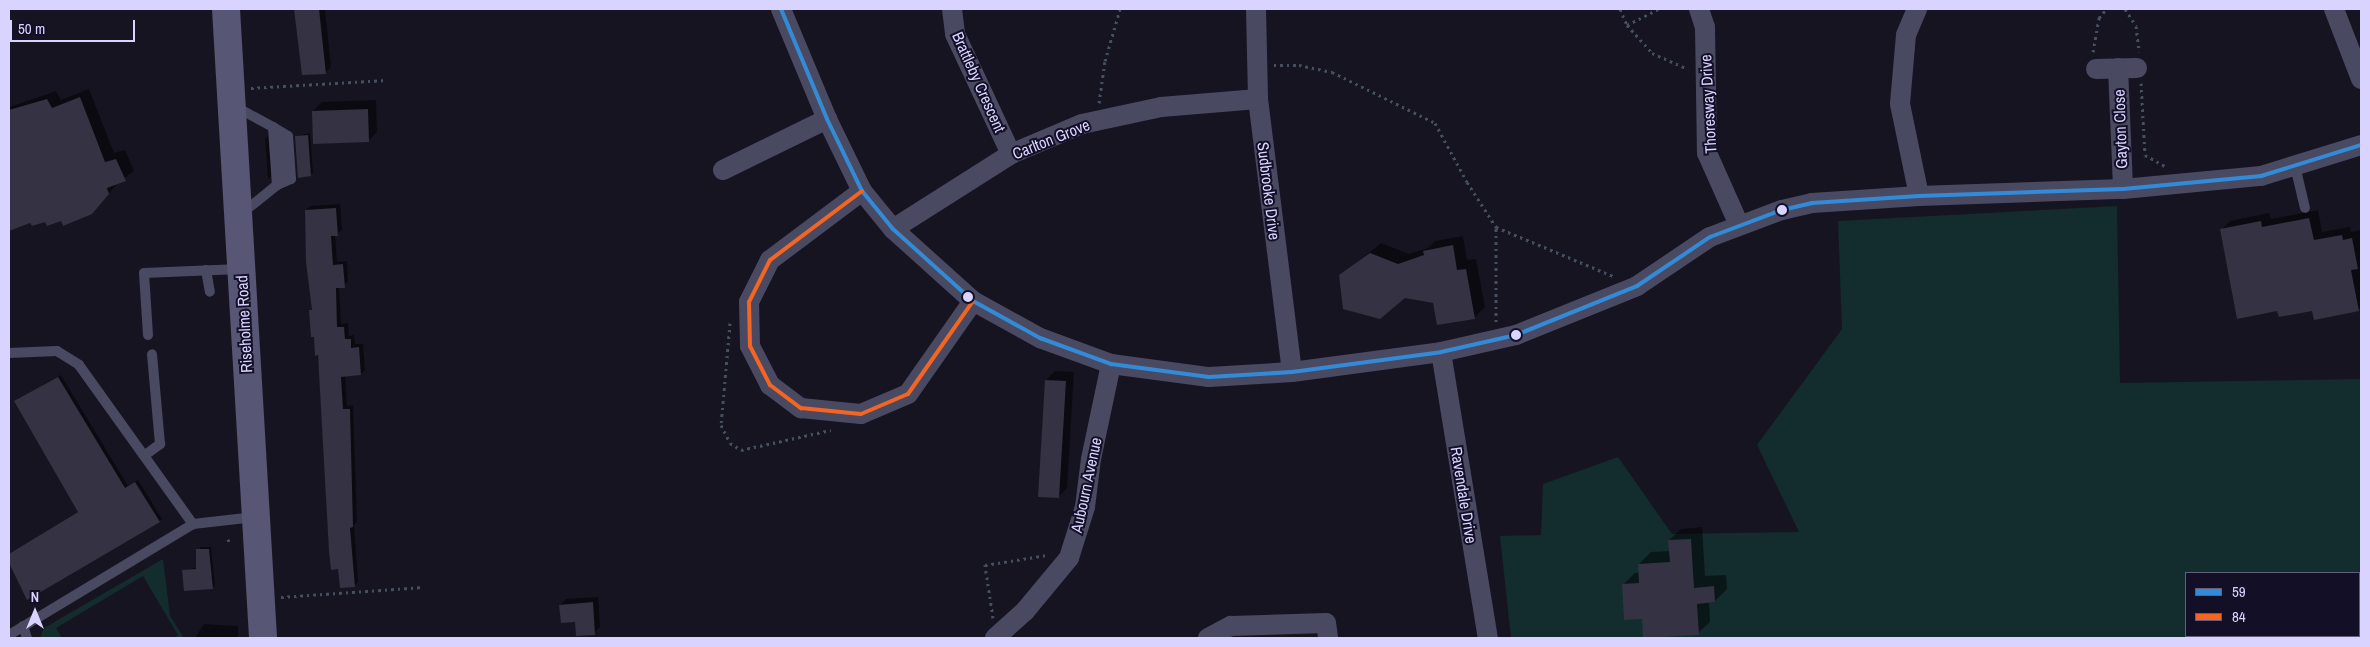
<!DOCTYPE html>
<style>
body{margin:0}
#map{position:relative;width:2370px;height:647px;overflow:hidden;background:#161421;font-family:"Archivo Narrow",sans-serif}
div>[style]{position:absolute}
[style*='--x']{left:calc(var(--x)*1px);top:calc(var(--y)*1px);width:calc(var(--w)*1px);rotate:calc(var(--a)*1deg)}
.green>*{inset:0;background:#132c2d}
.shadow>*{inset:0;background:#0007}
.building>*{inset:0;background:#343243}
.path>*{height:3px;margin-top:-1.5px;transform-origin:0;background:repeating-linear-gradient(90deg,#44505f 0 2.5px,transparent 0 6.5px)}
.lane>*{height:10px;margin:-5px;padding:0 5px;transform-origin:5px;border-radius:5px;background:#4a4962}
.street>*{height:20px;margin:-10px;padding:0 10px;transform-origin:10px;border-radius:10px;background:#4a4962}
.secondary>*{height:28px;margin:-14px;padding:0 14px;transform-origin:14px;border-radius:14px;background:#575674}
.bus-1>*{height:4px;margin:-2px;padding:0 2px;transform-origin:2px;border-radius:2px;background:#338bd7}
.bus-2>*{height:4px;margin:-2px;padding:0 2px;transform-origin:2px;border-radius:2px;background:#f26522}
.dots>*{width:14px;height:14px;translate:-50% -50%;box-sizing:border-box;border:2px solid #130f26;border-radius:50%}
span{translate:-50% -50%;white-space:nowrap;text-align:center;line-height:1.15;-webkit-text-stroke:4px #130f26;paint-order:stroke}
.street-label{font-size:16px;color:#d9d4ff}
.frame{position:absolute;inset:0;border:10px solid #d9d4ff;pointer-events:none}
.legend{position:absolute;left:2185px;top:572px;width:175px;height:65px;box-sizing:border-box;background:#130f26;border:1px solid #625e7d;margin:0;padding:6px 9px;list-style:none;font-size:15px;color:#d9d4ff}
.legend li{display:flex;align-items:center;gap:10px;height:25px}
.legend b{width:25px;border:1px solid #625e7d}
.north{position:absolute;left:10px;top:587px;width:50px;height:50px;-webkit-text-stroke:4px #130f26;paint-order:stroke;rotate:0deg;font-size:14px;font-weight:700;line-height:20px;text-align:center;color:#d9d4ff}
.north::after{content:'';display:block;margin:auto;width:18px;height:22px;background:#d9d4ff;clip-path:polygon(50% 0,100% 100%,50% 72%,0 100%)}
.scale{position:absolute;left:10px;top:20px;width:125px;height:22px;box-sizing:border-box;border:2px solid #d9d4ff;border-top:0;padding-left:6px;font-size:15px;line-height:18px;white-space:nowrap;color:#d9d4ff;-webkit-text-stroke:4px #130f26;paint-order:stroke}
</style>
<div id="map">
<div class="green">
<div style="clip-path:polygon(evenodd,2117px 206px,2120px 383px,2361px 379px,2361px 638px,1511px 638px,1500px 536px,1541px 535px,1543px 484px,1618px 457px,1672px 534px,1799px 532px,1757px 445px,1842px 329px,1838px 221px,2117px 206px,2186px 573px,2359px 573px,2359px 636px,2186px 636px,2186px 573px)"></div>
<div style="clip-path:polygon(163px 559px,170px 616px,184px 638px,173px 638px,178px 635px,143px 576px,56px 628px,62px 638px,40px 638px,44px 628px)"></div>
</div>
<div class="shadow">
<div style="clip-path:polygon(295px 9px,325px 9px,331px 67px,326px 72px,303px 74px)"></div>
<div style="clip-path:polygon(89px 89px,114px 153px,125px 150px,134px 171px,117px 184px,92px 213px,30px 221px,9px 229px,9px 107px,56px 91px,61px 100px)"></div>
<div style="clip-path:polygon(376px 100px,377px 132px,368px 141px,313px 111px,322px 102px)"></div>
<div style="clip-path:polygon(310px 133px,313px 173px,310px 175px,296px 136px)"></div>
<div style="clip-path:polygon(268px 136px,272px 176px,268px 179px,265px 139px)"></div>
<div style="clip-path:polygon(340px 204px,342px 230px,335px 235px,337px 262px,347px 261px,348px 282px,339px 287px,341px 324px,348px 323px,349px 336px,354px 335px,355px 344px,363px 344px,365px 370px,361px 374px,345px 375px,347px 406px,353px 405px,357px 522px,354px 525px,358px 582px,354px 586px,310px 311px,313px 308px,306px 210px,310px 206px)"></div>
<div style="clip-path:polygon(2318px 210px,2322px 232px,2350px 227px,2351px 232px,2360px 230px,2361px 307px,2358px 310px,2278px 309px,2221px 230px,2230px 221px,2269px 213px,2271px 219px)"></div>
<div style="clip-path:polygon(1463px 236px,1467px 260px,1476px 259px,1485px 307px,1474px 318px,1434px 302px,1340px 276px,1381px 243px,1409px 254px,1428px 248px,1435px 241px)"></div>
<div style="clip-path:polygon(1055px 371px,1074px 372px,1067px 488px,1058px 497px,1046px 380px)"></div>
<div style="clip-path:polygon(61px 375px,128px 486px,138px 480px,162px 519px,28px 598px,9px 555px,79px 511px,18px 399px)"></div>
<div style="clip-path:polygon(1702px 527px,1705px 576px,1726px 575px,1727px 589px,1715px 601px,1709px 601px,1710px 622px,1698px 633px,1643px 618px,1623px 585px,1635px 573px,1640px 572px,1639px 564px,1651px 552px,1670px 551px,1669px 540px,1681px 529px)"></div>
<div style="clip-path:polygon(200px 547px,211px 547px,215px 585px,213px 588px,183px 571px,198px 567px)"></div>
<div style="clip-path:polygon(598px 597px,600px 627px,594px 633px,560px 605px,566px 599px)"></div>
<div style="clip-path:polygon(204px 624px,238px 626px,238px 638px,195px 638px)"></div>
</div>
<div class="building">
<div style="clip-path:polygon(294px 9px,319px 9px,326px 74px,302px 75px)"></div>
<div style="clip-path:polygon(80px 97px,105px 162px,116px 159px,126px 181px,107px 188px,109px 194px,92px 214px,63px 226px,61px 221px,47px 226px,45px 222px,32px 226px,30px 223px,9px 231px,9px 110px,47px 99px,52px 108px)"></div>
<div style="clip-path:polygon(368px 109px,369px 142px,313px 144px,312px 111px)"></div>
<div style="clip-path:polygon(308px 135px,311px 176px,298px 178px,295px 136px)"></div>
<div style="clip-path:polygon(336px 208px,338px 236px,331px 236px,333px 265px,343px 264px,345px 288px,336px 288px,337px 327px,344px 327px,345px 339px,351px 339px,351px 348px,359px 347px,361px 375px,341px 377px,343px 409px,350px 409px,353px 527px,350px 528px,355px 587px,340px 588px,338px 569px,331px 570px,329px 551px,318px 355px,315px 356px,314px 337px,311px 337px,309px 310px,312px 310px,306px 262px,305px 210px)"></div>
<div style="clip-path:polygon(2309px 218px,2314px 240px,2342px 235px,2343px 240px,2352px 238px,2358px 269px,2351px 270px,2359px 311px,2314px 320px,2312px 311px,2279px 317px,2277px 311px,2237px 319px,2220px 229px,2261px 221px,2262px 227px)"></div>
<div style="clip-path:polygon(1453px 245px,1457px 270px,1466px 269px,1475px 319px,1437px 325px,1433px 303px,1405px 298px,1380px 319px,1343px 309px,1339px 275px,1370px 253px,1398px 264px,1424px 255px,1423px 251px)"></div>
<div style="clip-path:polygon(58px 377px,125px 488px,135px 482px,160px 522px,27px 600px,10px 565px,9px 554px,78px 512px,14px 401px)"></div>
<div style="clip-path:polygon(1045px 380px,1066px 381px,1059px 498px,1038px 497px)"></div>
<div style="clip-path:polygon(1691px 539px,1694px 588px,1714px 586px,1715px 602px,1697px 604px,1699px 635px,1643px 638px,1642px 619px,1624px 620px,1622px 584px,1639px 583px,1638px 564px,1670px 562px,1668px 540px)"></div>
<div style="clip-path:polygon(196px 549px,209px 549px,213px 589px,184px 591px,182px 570px,196px 569px)"></div>
<div style="clip-path:polygon(593px 602px,595px 635px,576px 636px,575px 622px,561px 623px,559px 605px)"></div>
</div>
<div class="path">
<div style="--x:1620;--y:9;--w:17;--a:66"></div>
<div style="--x:1627;--y:25;--w:38;--a:48"></div>
<div style="--x:1652;--y:53;--w:39;--a:24"></div>
<div style="--x:2125;--y:9;--w:20;--a:57"></div>
<div style="--x:2136;--y:26;--w:26;--a:83"></div>
<div style="--x:1627;--y:25;--w:35;--a:-27"></div>
<div style="--x:2093;--y:52;--w:35;--a:-80"></div>
<div style="--x:2099;--y:18;--w:11;--a:-52"></div>
<div style="--x:1274;--y:65;--w:25;--a:0"></div>
<div style="--x:1299;--y:65;--w:34;--a:12"></div>
<div style="--x:1332;--y:72;--w:115;--a:26.3"></div>
<div style="--x:1435;--y:123;--w:67;--a:61.5"></div>
<div style="--x:1467;--y:182;--w:54;--a:57.2"></div>
<div style="--x:1496;--y:227;--w:127;--a:22.7"></div>
<div style="--x:2141;--y:83;--w:72;--a:86.8"></div>
<div style="--x:2145;--y:155;--w:25;--a:29"></div>
<div style="--x:251;--y:88;--w:136;--a:-3.4"></div>
<div style="--x:1099;--y:103;--w:42;--a:-81.9"></div>
<div style="--x:1105;--y:61;--w:54;--a:-73.9"></div>
<div style="--x:1496;--y:322;--w:95;--a:-90"></div>
<div style="--x:730;--y:323;--w:102;--a:95"></div>
<div style="--x:721;--y:425;--w:20;--a:63"></div>
<div style="--x:730;--y:443;--w:13;--a:32"></div>
<div style="--x:741;--y:450;--w:92;--a:-12.5"></div>
<div style="--x:228;--y:539;--w:3;--a:72"></div>
<div style="--x:281;--y:597;--w:143;--a:-4"></div>
<div style="--x:993;--y:618;--w:54;--a:-98.6"></div>
<div style="--x:985;--y:565;--w:63;--a:-9.2"></div>
</div>
<div class="lane">
<div style="--x:234;--y:106;--w:44;--a:28.3"></div>
<div style="--x:273;--y:127;--w:58;--a:86.1"></div>
<div style="--x:277;--y:185;--w:46;--a:141.1"></div>
<div style="--x:273;--y:127;--w:17;--a:31"></div>
<div style="--x:288;--y:136;--w:43;--a:86"></div>
<div style="--x:291;--y:179;--w:15;--a:157"></div>
<div style="--x:275;--y:130;--w:9;--a:49"></div>
<div style="--x:281;--y:137;--w:42;--a:85.9"></div>
<div style="--x:284;--y:179;--w:9;--a:139"></div>
<div style="--x:2295;--y:166;--w:43;--a:76.6"></div>
<div style="--x:206;--y:270;--w:22;--a:80"></div>
<div style="--x:148;--y:335;--w:62;--a:-93.7"></div>
<div style="--x:144;--y:273;--w:96;--a:-2.4"></div>
<div style="--x:9;--y:353;--w:48;--a:-2.4"></div>
<div style="--x:57;--y:351;--w:26;--a:32"></div>
<div style="--x:79;--y:365;--w:196;--a:54.4"></div>
<div style="--x:145;--y:455;--w:19;--a:-36"></div>
<div style="--x:160;--y:444;--w:90;--a:-95.1"></div>
<div style="--x:23;--y:626;--w:13;--a:72"></div>
<div style="--x:9;--y:635;--w:215;--a:-31.1"></div>
<div style="--x:193;--y:524;--w:62;--a:-6.4"></div>
</div>
<div class="street">
<div style="--x:781;--y:9;--w:119;--a:67.3"></div>
<div style="--x:827;--y:119;--w:80;--a:64.1"></div>
<div style="--x:862;--y:191;--w:49;--a:50.8"></div>
<div style="--x:893;--y:229;--w:108;--a:42"></div>
<div style="--x:973;--y:301;--w:77;--a:28.9"></div>
<div style="--x:1040;--y:338;--w:76;--a:20.1"></div>
<div style="--x:1111;--y:364;--w:99;--a:7.6"></div>
<div style="--x:1209;--y:377;--w:83;--a:-3.4"></div>
<div style="--x:1292;--y:372;--w:150;--a:-7.6"></div>
<div style="--x:1441;--y:352;--w:77;--a:-12.8"></div>
<div style="--x:1516;--y:335;--w:131;--a:-22"></div>
<div style="--x:1637;--y:286;--w:88;--a:-33.9"></div>
<div style="--x:1710;--y:237;--w:77;--a:-20.6"></div>
<div style="--x:1782;--y:210;--w:31;--a:-13"></div>
<div style="--x:1812;--y:203;--w:107;--a:-3.7"></div>
<div style="--x:1919;--y:196;--w:204;--a:-2"></div>
<div style="--x:2123;--y:189;--w:139;--a:-5.4"></div>
<div style="--x:2261;--y:176;--w:105;--a:-17.2"></div>
<div style="--x:952;--y:9;--w:25;--a:83"></div>
<div style="--x:955;--y:34;--w:132;--a:65"></div>
<div style="--x:1256;--y:9;--w:90;--a:88.7"></div>
<div style="--x:1258;--y:99;--w:275;--a:82.9"></div>
<div style="--x:1699;--y:9;--w:19;--a:72"></div>
<div style="--x:1705;--y:27;--w:126;--a:89.1"></div>
<div style="--x:1707;--y:153;--w:79;--a:66"></div>
<div style="--x:1917;--y:9;--w:28;--a:113"></div>
<div style="--x:1906;--y:35;--w:69;--a:95"></div>
<div style="--x:1900;--y:104;--w:94;--a:78.3"></div>
<div style="--x:2334;--y:9;--w:75;--a:68.9"></div>
<div style="--x:2118;--y:68;--w:121;--a:87.6"></div>
<div style="--x:2096;--y:69;--w:41;--a:-1.4"></div>
<div style="--x:723;--y:170;--w:116;--a:-26.1"></div>
<div style="--x:862;--y:191;--w:115;--a:143.1"></div>
<div style="--x:770;--y:260;--w:47;--a:116.6"></div>
<div style="--x:749;--y:302;--w:44;--a:88.7"></div>
<div style="--x:750;--y:346;--w:44;--a:62.9"></div>
<div style="--x:770;--y:385;--w:39;--a:37"></div>
<div style="--x:801;--y:408;--w:60;--a:5.7"></div>
<div style="--x:861;--y:414;--w:51;--a:-23.1"></div>
<div style="--x:908;--y:394;--w:113;--a:-55"></div>
<div style="--x:893;--y:229;--w:140;--a:-32.4"></div>
<div style="--x:1011;--y:154;--w:77;--a:-22.9"></div>
<div style="--x:1082;--y:124;--w:81;--a:-12.1"></div>
<div style="--x:1161;--y:107;--w:97;--a:-4.7"></div>
<div style="--x:1441;--y:352;--w:290;--a:80.7"></div>
<div style="--x:995;--y:638;--w:40;--a:-42"></div>
<div style="--x:1025;--y:611;--w:69;--a:-50.3"></div>
<div style="--x:1069;--y:558;--w:53;--a:-72.6"></div>
<div style="--x:1085;--y:507;--w:48;--a:-82.9"></div>
<div style="--x:1091;--y:459;--w:97;--a:-78.1"></div>
<div style="--x:1208;--y:638;--w:26;--a:-28"></div>
<div style="--x:1231;--y:626;--w:95;--a:-1.8"></div>
<div style="--x:1326;--y:623;--w:15;--a:82"></div>
</div>
<div class="secondary">
<div style="--x:226;--y:9;--w:630;--a:86.63"></div>
</div>
<div class="bus-1">
<div style="--x:781;--y:9;--w:119;--a:67.3"></div>
<div style="--x:827;--y:119;--w:80;--a:64.1"></div>
<div style="--x:862;--y:191;--w:49;--a:50.8"></div>
<div style="--x:893;--y:229;--w:108;--a:42"></div>
<div style="--x:973;--y:301;--w:77;--a:28.9"></div>
<div style="--x:1040;--y:338;--w:76;--a:20.1"></div>
<div style="--x:1111;--y:364;--w:99;--a:7.6"></div>
<div style="--x:1209;--y:377;--w:83;--a:-3.4"></div>
<div style="--x:1292;--y:372;--w:150;--a:-7.6"></div>
<div style="--x:1441;--y:352;--w:77;--a:-12.8"></div>
<div style="--x:1516;--y:335;--w:131;--a:-22"></div>
<div style="--x:1637;--y:286;--w:88;--a:-33.9"></div>
<div style="--x:1710;--y:237;--w:77;--a:-20.6"></div>
<div style="--x:1782;--y:210;--w:31;--a:-13"></div>
<div style="--x:1812;--y:203;--w:107;--a:-3.7"></div>
<div style="--x:1919;--y:196;--w:204;--a:-2"></div>
<div style="--x:2123;--y:189;--w:139;--a:-5.4"></div>
<div style="--x:2261;--y:176;--w:105;--a:-17.2"></div>
</div>
<div class="bus-2">
<div style="--x:862;--y:191;--w:115;--a:143.1"></div>
<div style="--x:770;--y:260;--w:47;--a:116.6"></div>
<div style="--x:749;--y:302;--w:44;--a:88.7"></div>
<div style="--x:750;--y:346;--w:44;--a:62.9"></div>
<div style="--x:770;--y:385;--w:39;--a:37"></div>
<div style="--x:801;--y:408;--w:60;--a:5.7"></div>
<div style="--x:861;--y:414;--w:51;--a:-23.1"></div>
<div style="--x:908;--y:394;--w:113;--a:-55"></div>
</div>
<div class="dots">
<div style="left:1782px;top:210px;background:#d9d4ff"></div>
<div style="left:968px;top:297px;background:#d9d4ff"></div>
<div style="left:1516px;top:335px;background:#d9d4ff"></div>
</div>
<div class="street-label">
<span style="left:979px;top:82px;rotate:66deg">Brattleby Crescent</span>
<span style="left:1708px;top:104px;rotate:-93deg">Thoresway Drive</span>
<span style="left:2120px;top:129px;rotate:-92deg">Gayton Close</span>
<span style="left:1051px;top:139px;rotate:-22deg">Carlton Grove</span>
<span style="left:1269px;top:191px;rotate:83deg">Sudbrooke Drive</span>
<span style="left:244px;top:324px;rotate:-93deg">Riseholme Road</span>
<span style="left:1086px;top:485px;rotate:-78deg">Aubourn Avenue</span>
<span style="left:1464px;top:495px;rotate:81deg">Ravendale Drive</span>
</div>
<div class="frame"></div>
<ul class="legend">
<li><b style="height:6px;background:#338bd7"></b>59</li>
<li><b style="height:6px;background:#f26522"></b>84</li>
</ul>
<div class="north">N</div>
<div class="scale">50 m</div>
</div>
